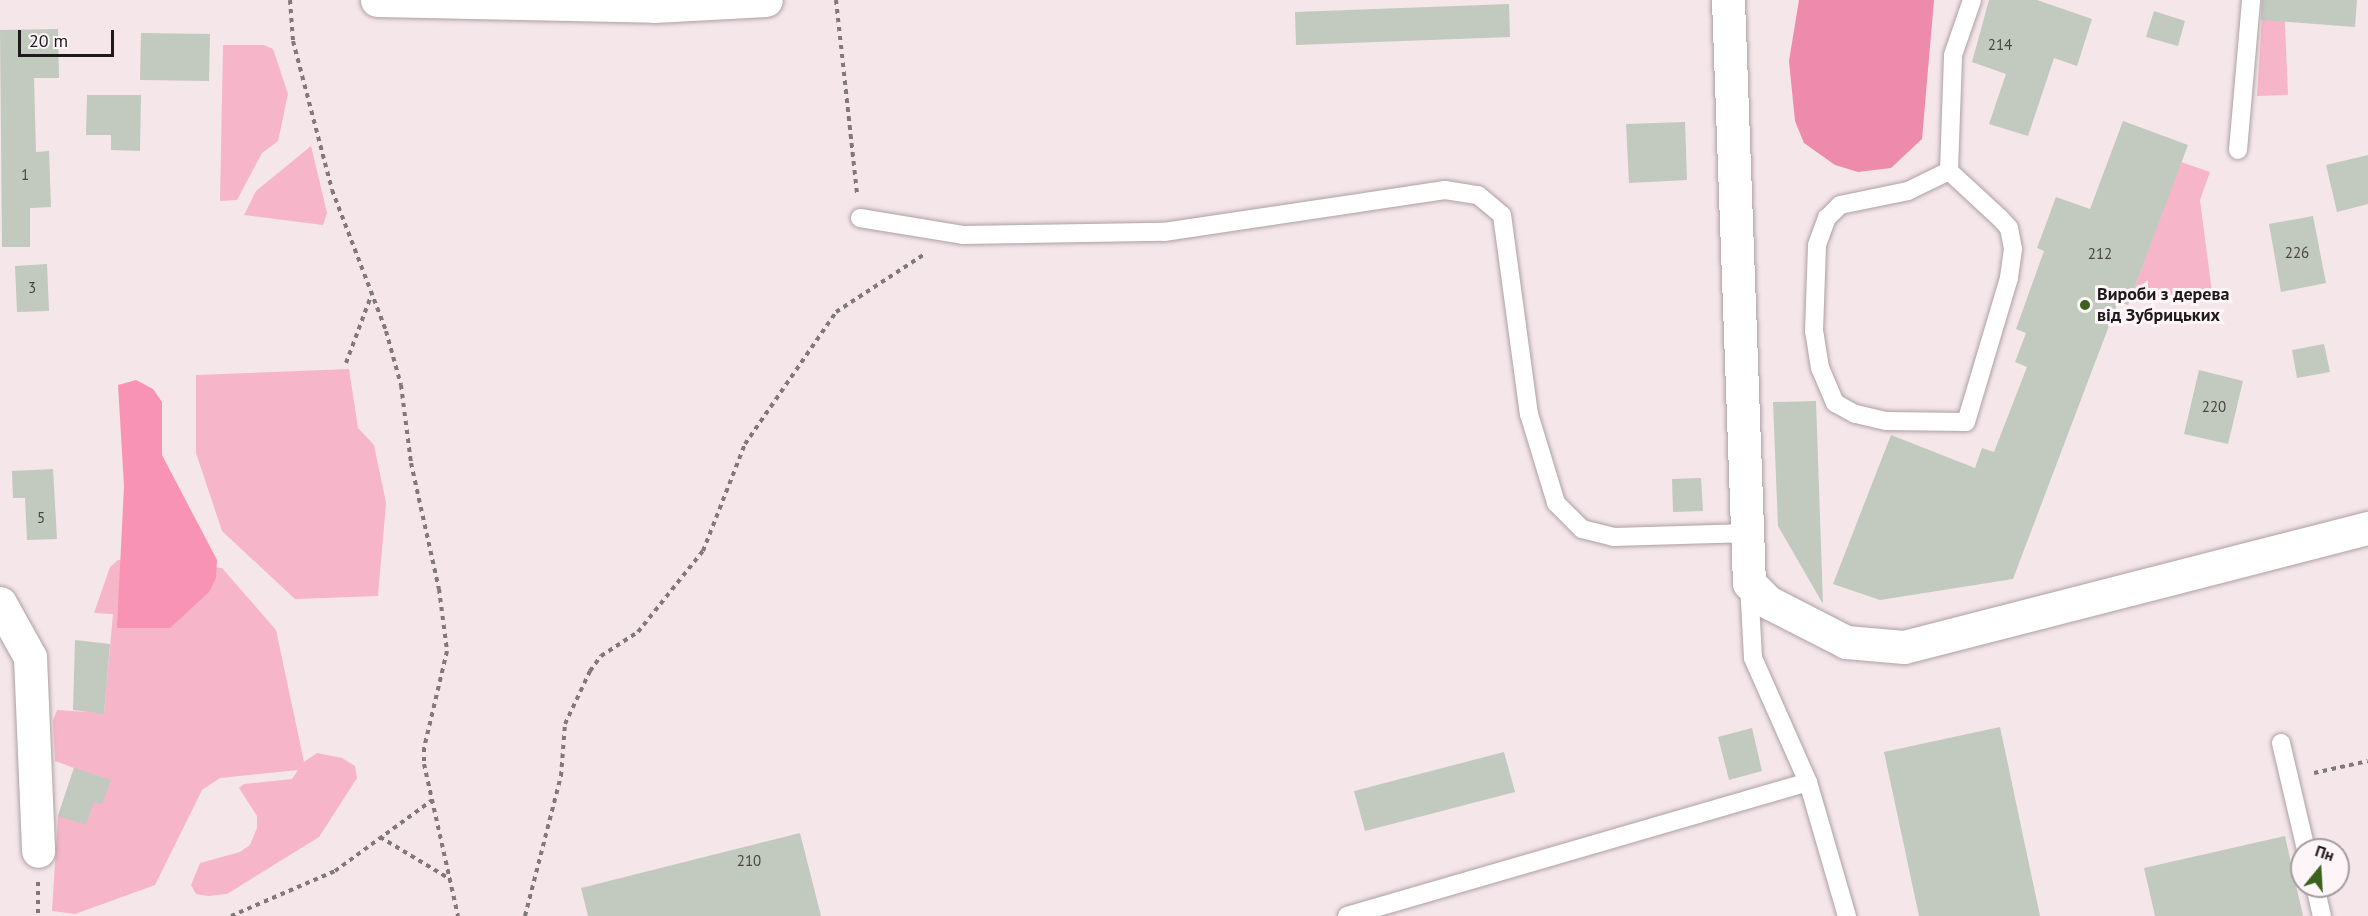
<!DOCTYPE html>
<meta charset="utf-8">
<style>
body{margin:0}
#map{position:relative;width:2368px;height:916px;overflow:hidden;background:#f5e6ea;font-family:"PT Sans",sans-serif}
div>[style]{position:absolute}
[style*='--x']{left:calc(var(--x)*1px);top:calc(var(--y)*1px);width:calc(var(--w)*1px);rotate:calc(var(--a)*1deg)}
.green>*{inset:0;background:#f6b5c9}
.forest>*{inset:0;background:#f893b5}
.water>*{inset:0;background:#ee8aac}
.building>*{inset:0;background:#c2c9be}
.path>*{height:4px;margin-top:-2px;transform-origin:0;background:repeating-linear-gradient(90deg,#81787a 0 4.5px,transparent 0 9px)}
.roads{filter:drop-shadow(0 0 2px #ada0a4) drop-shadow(0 0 2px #ada0a4)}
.service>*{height:18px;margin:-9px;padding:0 9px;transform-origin:9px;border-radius:9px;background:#fff}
.minor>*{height:33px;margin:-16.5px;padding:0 16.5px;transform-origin:16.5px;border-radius:16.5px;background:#fff}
.tertiary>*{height:33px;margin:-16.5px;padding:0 16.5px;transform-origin:16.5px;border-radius:16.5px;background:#fff}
.dots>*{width:16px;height:16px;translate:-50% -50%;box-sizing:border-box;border:3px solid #fef5f8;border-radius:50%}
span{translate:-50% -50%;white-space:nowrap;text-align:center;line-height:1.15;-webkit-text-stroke:6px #fef5f8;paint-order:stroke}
.number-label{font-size:15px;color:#474544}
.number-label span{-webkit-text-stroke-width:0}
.poi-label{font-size:18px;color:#1e191b;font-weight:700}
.left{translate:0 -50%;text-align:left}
.north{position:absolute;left:2290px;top:838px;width:60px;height:60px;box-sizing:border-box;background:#fef5f8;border:2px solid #a49da0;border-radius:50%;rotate:18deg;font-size:16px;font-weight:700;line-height:24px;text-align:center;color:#1e191b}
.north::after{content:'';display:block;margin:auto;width:21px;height:27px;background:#3a621d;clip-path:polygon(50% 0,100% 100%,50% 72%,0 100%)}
.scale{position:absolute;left:18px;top:30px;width:96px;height:27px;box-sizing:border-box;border:3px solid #1e191b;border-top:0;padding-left:8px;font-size:18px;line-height:21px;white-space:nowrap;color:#1e191b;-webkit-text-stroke:4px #fef5f8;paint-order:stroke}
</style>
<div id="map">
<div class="green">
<div style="clip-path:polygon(2263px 0,2284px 0,2288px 95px,2257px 96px)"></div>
<div style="clip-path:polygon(223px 45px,264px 45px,273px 49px,288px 94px,278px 141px,262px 153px,237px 200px,220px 201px)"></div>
<div style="clip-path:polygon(311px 146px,327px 213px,323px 225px,244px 215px,256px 191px)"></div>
<div style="clip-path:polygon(2181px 162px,2210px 172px,2200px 200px,2213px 300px,2131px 297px)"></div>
<div style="clip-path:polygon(349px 369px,358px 428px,374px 445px,386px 503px,378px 596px,295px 599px,222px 531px,196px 453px,196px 375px)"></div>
<div style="clip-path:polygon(118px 560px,222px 568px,276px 630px,304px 762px,317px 753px,342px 758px,355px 766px,357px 778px,319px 837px,227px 894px,208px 896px,196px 894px,191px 885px,200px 863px,240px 852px,250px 845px,257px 828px,257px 816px,239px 788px,244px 784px,292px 779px,298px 770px,220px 778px,202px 790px,155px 885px,75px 914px,52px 911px,58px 816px,74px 768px,55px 761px,53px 721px,57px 710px,104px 713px,113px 614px,94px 613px,110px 567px)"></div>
</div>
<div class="forest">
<div style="clip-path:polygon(136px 380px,153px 389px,162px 402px,162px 455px,217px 560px,216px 578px,209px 592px,170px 628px,117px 628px,124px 486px,118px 385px)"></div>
</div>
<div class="water">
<div style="clip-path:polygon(1799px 0,1934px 0,1922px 139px,1891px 168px,1858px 172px,1835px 165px,1804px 143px,1795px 121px,1789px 61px)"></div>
</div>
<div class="building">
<div style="clip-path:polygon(1989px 0,2037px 0,2092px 19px,2077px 66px,2054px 58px,2028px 136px,1989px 124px,2006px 74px,1972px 62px)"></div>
<div style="clip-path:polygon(2262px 0,2357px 0,2355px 27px,2261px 20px)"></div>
<div style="clip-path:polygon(1509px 4px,1510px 37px,1296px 45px,1295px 12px)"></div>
<div style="clip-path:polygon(2154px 11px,2185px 21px,2178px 46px,2146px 37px)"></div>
<div style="clip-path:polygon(58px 29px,59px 78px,34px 78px,36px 152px,49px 151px,51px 207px,30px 208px,30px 247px,2px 247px,0 30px)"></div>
<div style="clip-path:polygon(141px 33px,210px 34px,209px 81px,140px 80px)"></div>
<div style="clip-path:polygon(87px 95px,141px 95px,140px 151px,111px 150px,111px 135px,86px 135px)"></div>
<div style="clip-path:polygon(2123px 121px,2188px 145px,2128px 305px,2118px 302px,2013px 579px,1880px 600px,1833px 584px,1891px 435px,1975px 468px,1982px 448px,1994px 452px,2027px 367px,2015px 362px,2026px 333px,2016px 329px,2044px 251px,2037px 248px,2056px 197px,2090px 209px)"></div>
<div style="clip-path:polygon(1685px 122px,1687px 180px,1629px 183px,1626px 124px)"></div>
<div style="clip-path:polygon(2368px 155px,2368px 204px,2337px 212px,2326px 165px)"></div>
<div style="clip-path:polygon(2313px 216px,2326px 283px,2281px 292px,2269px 224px)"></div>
<div style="clip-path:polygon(47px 264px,49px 311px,17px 312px,15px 266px)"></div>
<div style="clip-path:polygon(2324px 344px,2330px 372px,2297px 378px,2292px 350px)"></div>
<div style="clip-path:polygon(2199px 370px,2243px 381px,2228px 444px,2184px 434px)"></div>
<div style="clip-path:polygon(1816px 401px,1823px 604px,1778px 526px,1773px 402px)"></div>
<div style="clip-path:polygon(53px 469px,57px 539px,27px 540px,25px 498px,13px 498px,12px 471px)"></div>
<div style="clip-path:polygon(1701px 478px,1703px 511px,1673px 512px,1672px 479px)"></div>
<div style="clip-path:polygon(75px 640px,110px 644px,104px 714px,73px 710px)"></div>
<div style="clip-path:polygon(2000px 727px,2040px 916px,1919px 916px,1884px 752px)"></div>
<div style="clip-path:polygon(1752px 728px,1762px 771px,1729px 780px,1718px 737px)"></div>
<div style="clip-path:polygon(1504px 752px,1515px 792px,1365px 831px,1354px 791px)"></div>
<div style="clip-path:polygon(74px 768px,111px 780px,102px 804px,94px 802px,86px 825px,58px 816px)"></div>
<div style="clip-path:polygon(800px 833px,821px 916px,588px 916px,581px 888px)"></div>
<div style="clip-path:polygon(2285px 836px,2303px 916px,2155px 916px,2144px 868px)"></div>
</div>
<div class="path">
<div style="--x:290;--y:0;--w:41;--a:85.8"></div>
<div style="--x:293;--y:41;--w:154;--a:75.3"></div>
<div style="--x:332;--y:190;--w:151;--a:69"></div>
<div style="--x:386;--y:331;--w:56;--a:74.5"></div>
<div style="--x:401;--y:385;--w:79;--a:82.7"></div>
<div style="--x:411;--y:463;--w:129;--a:77.5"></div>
<div style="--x:439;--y:589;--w:63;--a:82.6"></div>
<div style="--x:447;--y:651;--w:100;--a:103.3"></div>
<div style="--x:424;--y:748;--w:16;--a:90"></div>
<div style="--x:424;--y:764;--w:156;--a:77.4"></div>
<div style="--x:836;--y:0;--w:194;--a:83.8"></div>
<div style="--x:346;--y:363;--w:72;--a:-69.5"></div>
<div style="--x:2314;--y:773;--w:55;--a:-12.5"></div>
<div style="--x:380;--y:837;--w:82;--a:31"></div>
<div style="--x:38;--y:882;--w:34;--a:90"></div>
<div style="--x:231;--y:916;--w:113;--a:-23.4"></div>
<div style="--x:335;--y:871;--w:119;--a:-36.1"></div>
<div style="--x:525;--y:916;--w:145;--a:-75.6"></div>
<div style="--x:561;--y:776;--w:52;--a:-85.6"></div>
<div style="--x:565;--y:724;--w:59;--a:-64.7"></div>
<div style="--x:590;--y:671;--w:19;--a:-54"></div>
<div style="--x:601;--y:656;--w:44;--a:-33"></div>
<div style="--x:638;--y:632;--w:104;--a:-51.3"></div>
<div style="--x:703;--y:551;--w:115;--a:-68.6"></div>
<div style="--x:745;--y:444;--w:160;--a:-55.4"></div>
<div style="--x:836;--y:312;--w:104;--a:-33.2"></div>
</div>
<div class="roads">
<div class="service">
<div style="--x:2238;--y:150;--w:151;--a:-85"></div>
<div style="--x:1949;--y:171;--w:69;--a:42.7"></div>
<div style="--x:2000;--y:218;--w:13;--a:48"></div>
<div style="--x:2009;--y:228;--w:21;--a:79"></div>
<div style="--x:2013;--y:249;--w:29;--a:98"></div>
<div style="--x:2009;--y:278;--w:150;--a:106.6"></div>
<div style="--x:1966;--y:422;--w:80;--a:-179.3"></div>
<div style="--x:1886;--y:421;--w:32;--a:-167"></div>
<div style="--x:1855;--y:414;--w:23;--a:-151"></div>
<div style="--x:1835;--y:403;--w:38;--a:-113"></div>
<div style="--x:1820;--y:368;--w:36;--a:-99"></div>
<div style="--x:1814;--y:332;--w:87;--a:-88"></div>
<div style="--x:1817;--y:245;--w:29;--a:-70"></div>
<div style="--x:1827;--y:218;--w:18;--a:-45"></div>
<div style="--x:1840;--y:205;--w:69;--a:-11.6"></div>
<div style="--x:1908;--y:191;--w:46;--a:-26"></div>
<div style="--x:1949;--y:171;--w:116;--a:-88"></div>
<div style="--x:1953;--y:55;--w:58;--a:-70.9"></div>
<div style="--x:860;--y:218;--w:104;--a:9.4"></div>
<div style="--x:963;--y:235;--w:201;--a:-0.9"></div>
<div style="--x:1164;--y:232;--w:284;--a:-8.5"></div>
<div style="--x:1445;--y:190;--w:33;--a:9"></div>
<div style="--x:1478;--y:195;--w:31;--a:40"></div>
<div style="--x:1502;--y:215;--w:201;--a:82.3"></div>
<div style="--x:1529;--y:414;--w:93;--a:73.1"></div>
<div style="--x:1556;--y:503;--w:37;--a:45"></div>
<div style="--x:1582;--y:529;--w:33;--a:14"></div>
<div style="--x:1614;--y:537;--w:134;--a:-1.7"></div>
<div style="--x:1749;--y:584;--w:74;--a:86.9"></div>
<div style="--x:1753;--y:658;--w:136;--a:66.1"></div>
<div style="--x:1808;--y:782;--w:140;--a:73.8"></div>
<div style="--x:2281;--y:743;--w:110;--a:76.8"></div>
<div style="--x:2315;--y:886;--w:31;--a:77"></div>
<div style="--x:1347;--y:916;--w:480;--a:-16.2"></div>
</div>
<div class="minor">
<div style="--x:1728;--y:0;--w:583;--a:87.94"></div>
<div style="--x:1749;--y:583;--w:27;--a:45"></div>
<div style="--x:1768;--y:602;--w:88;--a:27.1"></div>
<div style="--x:1846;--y:642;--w:58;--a:4.9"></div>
<div style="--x:1904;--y:647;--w:479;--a:-14.4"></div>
<div style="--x:0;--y:603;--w:62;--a:60.9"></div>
<div style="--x:30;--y:657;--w:194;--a:87.6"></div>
</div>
<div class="tertiary">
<div style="--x:377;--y:0;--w:277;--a:1.2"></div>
<div style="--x:654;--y:6;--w:112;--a:-3.1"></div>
</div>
</div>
<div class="dots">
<div style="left:2085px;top:305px;background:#3a621d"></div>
</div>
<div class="number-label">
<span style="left:2000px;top:45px">214</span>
<span style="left:25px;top:175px">1</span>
<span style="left:2297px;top:253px">226</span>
<span style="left:2100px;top:254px">212</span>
<span style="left:32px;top:288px">3</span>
<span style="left:2214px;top:407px">220</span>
<span style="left:41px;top:518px">5</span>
<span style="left:749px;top:861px">210</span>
</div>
<div class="poi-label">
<span class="left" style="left:2097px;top:305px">Вироби з дерева<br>від Зубрицьких</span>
</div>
<div class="north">Пн</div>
<div class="scale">20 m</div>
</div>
